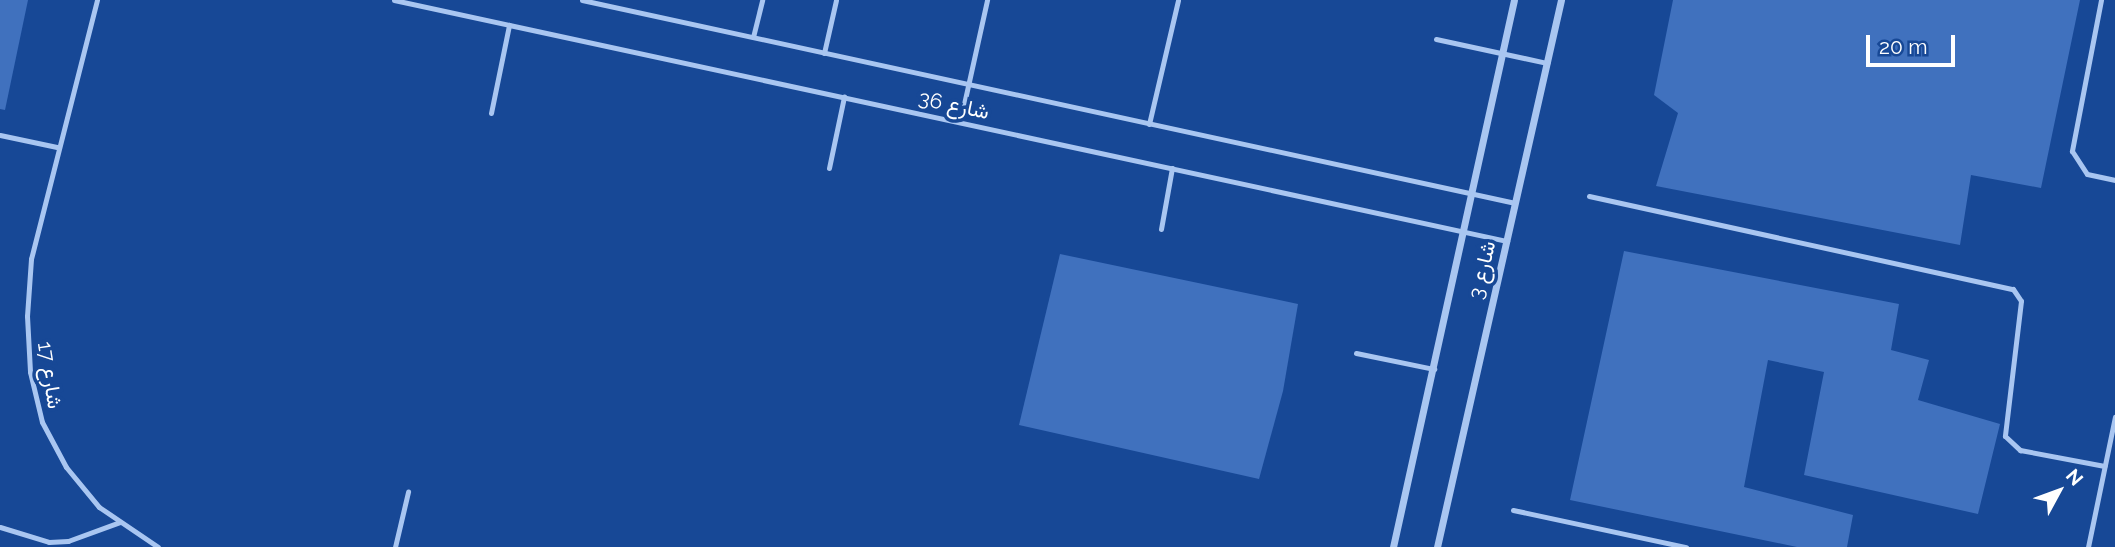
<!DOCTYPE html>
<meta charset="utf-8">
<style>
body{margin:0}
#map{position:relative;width:2115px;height:547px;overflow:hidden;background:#174896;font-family:Raleway,Vazirmatn,sans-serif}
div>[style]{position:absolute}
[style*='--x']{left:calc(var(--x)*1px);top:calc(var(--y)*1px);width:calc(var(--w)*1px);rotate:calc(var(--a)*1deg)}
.building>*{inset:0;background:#4071be}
.service>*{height:5px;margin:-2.5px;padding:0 2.5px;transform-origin:2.5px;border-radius:2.5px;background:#a9c6f1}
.minor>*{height:7px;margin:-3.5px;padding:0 3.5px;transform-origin:3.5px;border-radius:3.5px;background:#a9c6f1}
span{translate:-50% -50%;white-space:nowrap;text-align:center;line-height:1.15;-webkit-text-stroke:7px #174896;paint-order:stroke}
.street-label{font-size:21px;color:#fff}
.north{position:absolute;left:2024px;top:456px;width:70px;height:70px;-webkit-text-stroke:5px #174896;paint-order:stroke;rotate:49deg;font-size:19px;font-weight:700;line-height:28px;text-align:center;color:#fff}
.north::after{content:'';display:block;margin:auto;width:24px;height:32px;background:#fff;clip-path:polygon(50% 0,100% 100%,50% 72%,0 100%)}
.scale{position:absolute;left:1866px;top:35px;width:89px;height:32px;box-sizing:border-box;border:4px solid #fff;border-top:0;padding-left:9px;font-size:21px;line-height:24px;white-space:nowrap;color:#fff;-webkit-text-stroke:5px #174896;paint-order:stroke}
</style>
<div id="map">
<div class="building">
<div style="clip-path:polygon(0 0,28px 0,5px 110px,0 109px)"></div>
<div style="clip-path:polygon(1673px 0,2080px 0,2041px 188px,1971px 175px,1960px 245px,1656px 186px,1678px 113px,1654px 95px)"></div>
<div style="clip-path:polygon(1624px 251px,1899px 304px,1891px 350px,1929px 360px,1918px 400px,2000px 424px,1978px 514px,1804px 475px,1824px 372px,1768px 360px,1744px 487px,1853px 515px,1847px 547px,1797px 547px,1570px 500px)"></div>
<div style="clip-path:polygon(1060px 254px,1298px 304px,1283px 391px,1259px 479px,1019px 425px)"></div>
</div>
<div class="service">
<div style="--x:97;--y:0;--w:267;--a:104.3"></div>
<div style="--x:31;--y:259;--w:57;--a:94"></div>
<div style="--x:27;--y:316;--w:56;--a:86.9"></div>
<div style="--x:30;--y:372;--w:51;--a:76.5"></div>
<div style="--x:42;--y:422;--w:51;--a:61.9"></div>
<div style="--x:66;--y:467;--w:52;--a:50.5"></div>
<div style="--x:99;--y:507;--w:71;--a:34.1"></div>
<div style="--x:394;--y:0;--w:1139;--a:12.22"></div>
<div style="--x:582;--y:0;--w:955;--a:12.27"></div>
<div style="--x:2101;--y:0;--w:154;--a:100.9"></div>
<div style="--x:2072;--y:151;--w:27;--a:57"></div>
<div style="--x:2087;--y:174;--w:29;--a:12"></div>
<div style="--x:753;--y:37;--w:38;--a:-76"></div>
<div style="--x:1436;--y:39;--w:114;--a:12.2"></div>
<div style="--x:824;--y:53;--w:54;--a:-77.2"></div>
<div style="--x:491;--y:113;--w:90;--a:-78.4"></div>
<div style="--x:960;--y:122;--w:125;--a:-77.5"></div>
<div style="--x:1149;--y:124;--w:127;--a:-76.8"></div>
<div style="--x:0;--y:135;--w:58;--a:11.9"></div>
<div style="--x:829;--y:168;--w:73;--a:-78.1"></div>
<div style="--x:1589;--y:196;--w:434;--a:12.4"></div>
<div style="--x:2013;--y:289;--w:14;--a:56"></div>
<div style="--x:2021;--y:301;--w:136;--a:96.8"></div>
<div style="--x:2005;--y:436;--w:21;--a:43"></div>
<div style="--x:2020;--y:450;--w:86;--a:10.7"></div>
<div style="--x:1161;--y:229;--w:62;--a:-79.8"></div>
<div style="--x:1356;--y:353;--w:80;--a:11.6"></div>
<div style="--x:1513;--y:510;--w:177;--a:12.1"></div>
<div style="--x:0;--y:527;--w:51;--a:17"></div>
<div style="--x:49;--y:542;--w:19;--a:-3"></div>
<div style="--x:68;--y:541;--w:55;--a:-20.1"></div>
<div style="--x:395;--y:547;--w:57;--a:-76.7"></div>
<div style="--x:2088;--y:547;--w:133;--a:-78.3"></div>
</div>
<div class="minor">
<div style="--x:1393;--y:547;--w:560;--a:-77.53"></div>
<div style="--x:1437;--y:547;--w:561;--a:-77.23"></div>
</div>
<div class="street-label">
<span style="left:954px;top:105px;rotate:12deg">شارع 36</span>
<span style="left:1482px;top:270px;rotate:-77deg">شارع 3</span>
<span style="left:50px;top:375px;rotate:81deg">شارع 17</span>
</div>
<div class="north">N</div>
<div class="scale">20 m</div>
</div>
